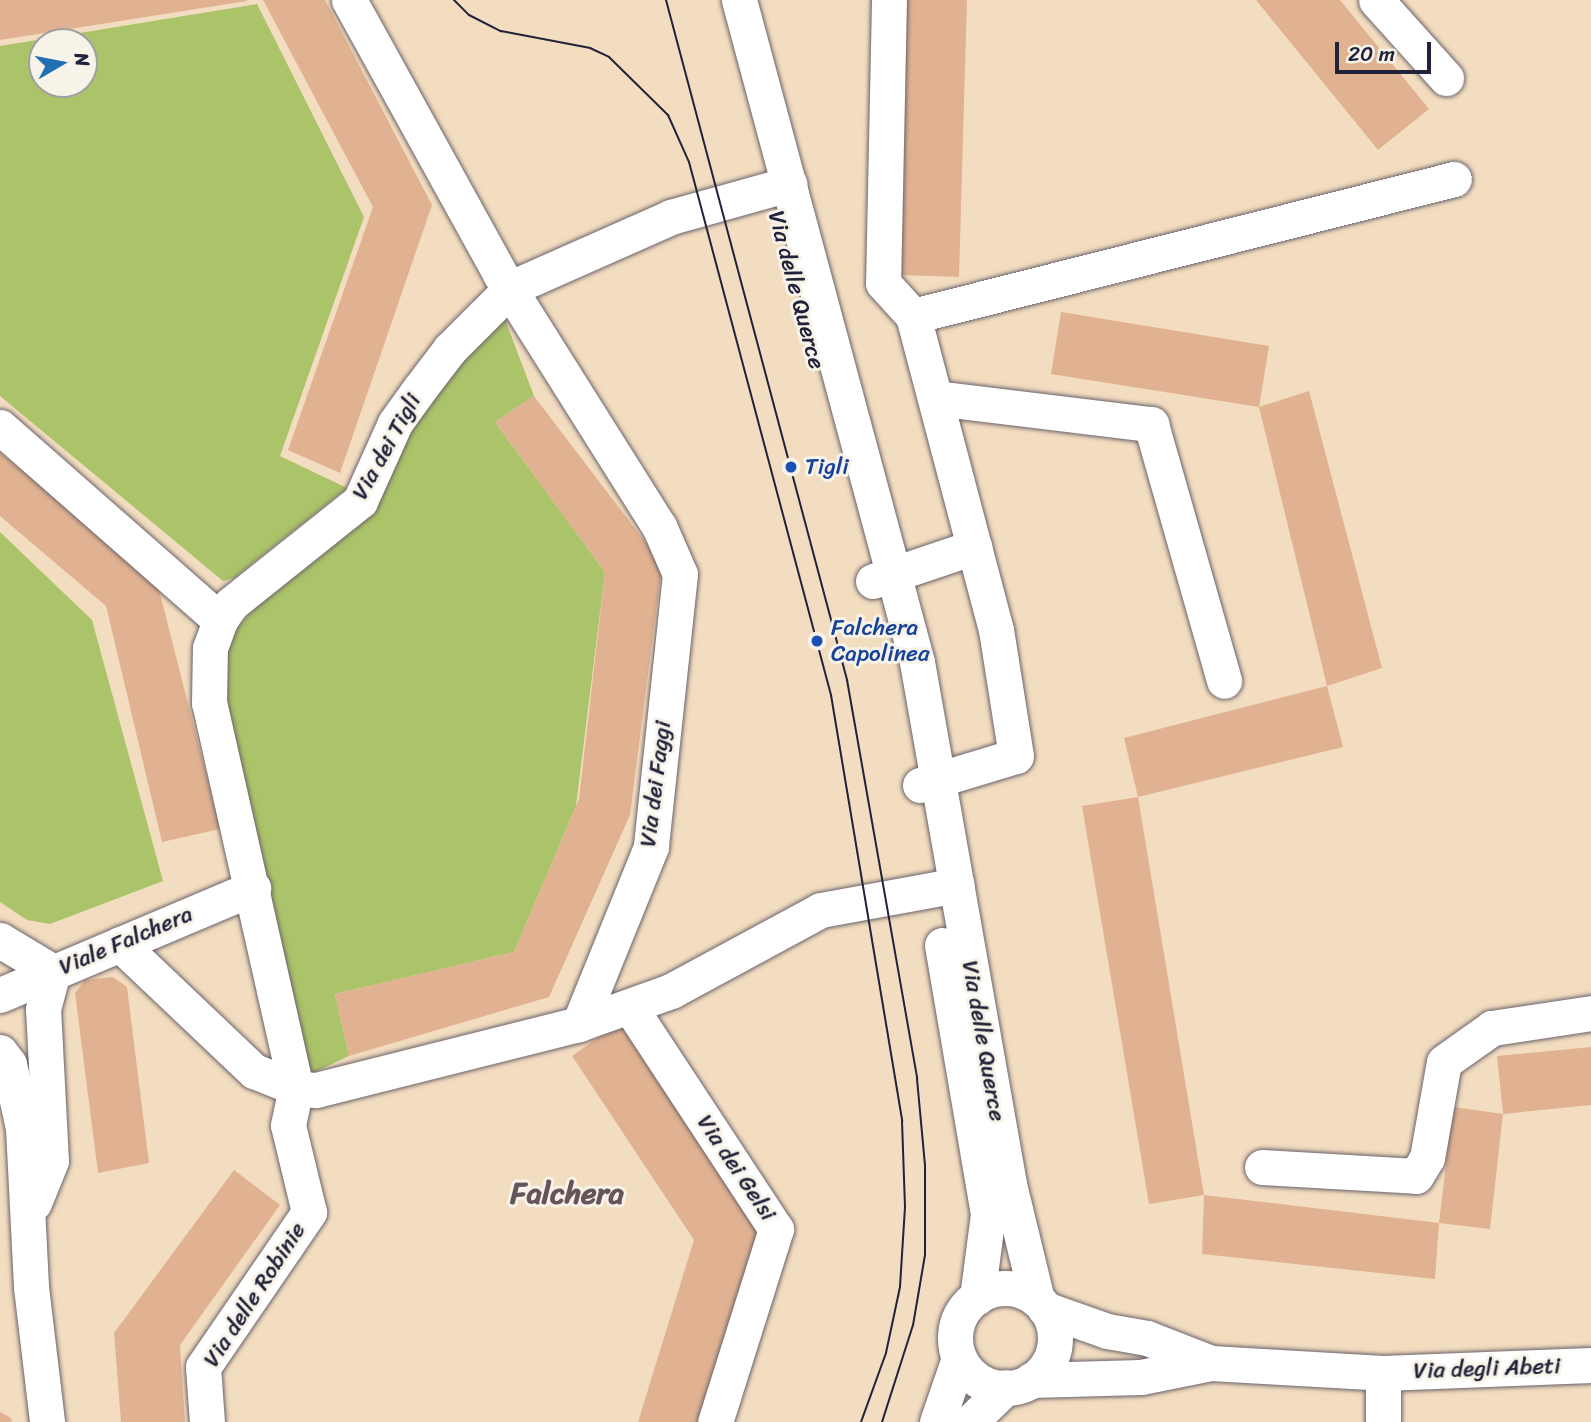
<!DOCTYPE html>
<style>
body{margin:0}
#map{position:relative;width:1591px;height:1422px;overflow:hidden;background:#f3ddc0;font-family:Sriracha,sans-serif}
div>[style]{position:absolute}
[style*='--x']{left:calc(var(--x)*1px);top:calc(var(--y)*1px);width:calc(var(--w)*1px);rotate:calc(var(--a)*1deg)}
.green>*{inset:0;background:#abc369}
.building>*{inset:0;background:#e1b291}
.roads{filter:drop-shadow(0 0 2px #6b636a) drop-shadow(0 0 2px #6b636a)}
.minor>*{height:35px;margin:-17.5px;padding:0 17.5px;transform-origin:17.5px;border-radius:17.5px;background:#fff}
.minor>.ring{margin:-17.5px;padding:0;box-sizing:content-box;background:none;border:35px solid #fff;border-radius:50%}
.tram>*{height:2px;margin:-1px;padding:0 1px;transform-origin:1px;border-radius:1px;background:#22223b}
.dots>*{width:19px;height:19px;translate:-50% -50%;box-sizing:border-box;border:4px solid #f7f3e8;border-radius:50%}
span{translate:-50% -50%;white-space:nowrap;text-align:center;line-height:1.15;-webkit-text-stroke:6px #f7f3e8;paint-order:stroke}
.street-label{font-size:23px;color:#22223b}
.transit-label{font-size:23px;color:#164399}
.left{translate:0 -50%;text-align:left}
.district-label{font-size:30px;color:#655459;font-weight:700}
.north{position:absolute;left:28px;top:28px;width:70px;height:70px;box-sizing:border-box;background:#f7f3e8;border:2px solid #a29fa3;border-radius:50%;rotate:80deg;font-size:19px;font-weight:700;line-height:28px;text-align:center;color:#22223b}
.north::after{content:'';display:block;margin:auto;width:24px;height:32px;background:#1f6fb2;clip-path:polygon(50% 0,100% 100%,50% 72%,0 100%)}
.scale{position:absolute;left:1335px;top:42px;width:96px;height:32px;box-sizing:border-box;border:4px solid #22223b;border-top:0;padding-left:9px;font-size:21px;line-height:24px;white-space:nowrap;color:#22223b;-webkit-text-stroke:5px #f7f3e8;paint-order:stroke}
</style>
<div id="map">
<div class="green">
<div style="clip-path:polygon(evenodd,257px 4px,364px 217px,280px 456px,347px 488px,234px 578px,223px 581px,0 396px,0 46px,257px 4px,84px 42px,84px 84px,42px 84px,42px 42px,84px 42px)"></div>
<div style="clip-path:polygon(501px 309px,534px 396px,495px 422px,605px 572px,576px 806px,514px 952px,335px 994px,349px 1056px,302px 1078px,227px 722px,226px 642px)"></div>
<div style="clip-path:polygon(0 532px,92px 620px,163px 881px,50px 924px,27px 920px,0 902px)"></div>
</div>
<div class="building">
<div style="clip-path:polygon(0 0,247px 0,247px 1px,0 40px)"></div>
<div style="clip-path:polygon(263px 0,325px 0,432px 205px,340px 473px,288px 450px,373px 207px)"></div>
<div style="clip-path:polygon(907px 0,967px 0,959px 277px,899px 275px)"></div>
<div style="clip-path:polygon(1256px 0,1340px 0,1429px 109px,1378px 150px)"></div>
<div style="clip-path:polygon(1061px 312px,1269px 346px,1259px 407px,1051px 374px)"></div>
<div style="clip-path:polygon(1309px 391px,1382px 668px,1327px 686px,1343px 747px,1138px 797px,1124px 738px,1327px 686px,1259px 407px)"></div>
<div style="clip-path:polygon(534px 396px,662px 564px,630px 815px,549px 997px,349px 1056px,335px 994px,514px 952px,579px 799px,605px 572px,495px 422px)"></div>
<div style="clip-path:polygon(0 453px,156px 578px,220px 829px,162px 842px,106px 606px,0 516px)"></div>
<div style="clip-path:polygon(1138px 797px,1204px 1195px,1149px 1204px,1082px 806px)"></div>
<div style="clip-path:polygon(113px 977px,127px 987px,149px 1163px,98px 1173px,75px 993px,85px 980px)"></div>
<div style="clip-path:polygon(623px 1020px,766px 1227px,703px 1422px,638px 1422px,694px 1240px,572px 1056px)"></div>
<div style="clip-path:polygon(1591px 1047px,1591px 1105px,1503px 1114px,1497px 1056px)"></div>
<div style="clip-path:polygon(1453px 1107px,1503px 1114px,1490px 1229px,1439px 1223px)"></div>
<div style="clip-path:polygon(234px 1170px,280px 1205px,180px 1345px,185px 1422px,121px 1422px,114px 1333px)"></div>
<div style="clip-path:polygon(1204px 1195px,1439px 1223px,1435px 1279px,1202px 1254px)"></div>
<div style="clip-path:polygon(0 1412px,11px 1418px,12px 1422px,0 1422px)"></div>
</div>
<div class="roads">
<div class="minor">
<div style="--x:349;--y:0;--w:313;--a:61.1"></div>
<div style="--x:500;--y:274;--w:298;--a:57.8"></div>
<div style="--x:659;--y:526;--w:52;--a:66.4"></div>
<div style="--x:680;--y:574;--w:275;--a:96.1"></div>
<div style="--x:651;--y:847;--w:191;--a:112.1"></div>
<div style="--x:739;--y:0;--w:686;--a:74.95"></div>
<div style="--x:917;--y:662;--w:530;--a:80"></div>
<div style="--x:1009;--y:1184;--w:119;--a:76.4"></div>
<div style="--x:889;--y:0;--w:283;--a:91.2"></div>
<div style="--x:883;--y:283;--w:45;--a:47.7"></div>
<div style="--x:1376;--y:0;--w:105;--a:48.1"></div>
<div style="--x:935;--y:398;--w:218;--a:6.9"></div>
<div style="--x:1151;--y:424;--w:267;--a:74.1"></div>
<div style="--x:0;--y:427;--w:293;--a:41.3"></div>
<div style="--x:873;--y:581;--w:107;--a:-18.6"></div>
<div style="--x:920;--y:785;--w:100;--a:-16.8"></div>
<div style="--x:1016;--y:756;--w:128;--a:-99"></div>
<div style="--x:996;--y:630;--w:325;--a:-104.8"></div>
<div style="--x:913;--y:316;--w:558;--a:-14.21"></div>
<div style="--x:0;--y:940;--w:62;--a:31.1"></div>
<div style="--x:120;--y:944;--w:185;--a:43.5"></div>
<div style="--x:254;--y:1071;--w:45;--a:22"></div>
<div style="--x:296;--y:1088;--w:20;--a:6"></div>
<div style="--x:316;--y:1090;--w:271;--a:-14.1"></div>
<div style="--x:579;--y:1024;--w:98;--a:-19.7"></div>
<div style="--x:671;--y:991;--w:170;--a:-28.4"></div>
<div style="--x:821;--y:910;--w:138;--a:-10.4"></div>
<div style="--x:942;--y:945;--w:273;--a:80.3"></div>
<div style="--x:988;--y:1214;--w:84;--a:97.5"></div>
<div style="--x:0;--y:995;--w:275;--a:-22.9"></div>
<div style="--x:630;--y:1007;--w:266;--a:56.7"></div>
<div style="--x:776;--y:1229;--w:202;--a:107.5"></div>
<div style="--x:0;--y:1052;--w:15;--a:53"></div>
<div style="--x:9;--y:1064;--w:66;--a:77.7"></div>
<div style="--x:23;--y:1128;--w:159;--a:87.1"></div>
<div style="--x:31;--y:1287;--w:136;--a:83.2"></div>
<div style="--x:1262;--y:1167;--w:154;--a:3.3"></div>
<div style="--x:1416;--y:1176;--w:21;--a:-59"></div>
<div style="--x:1427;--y:1158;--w:97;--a:-80"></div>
<div style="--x:1444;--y:1062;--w:59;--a:-35.3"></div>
<div style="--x:1492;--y:1028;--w:100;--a:-8.6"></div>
<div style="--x:34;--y:1203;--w:45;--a:-68"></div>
<div style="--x:51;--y:1161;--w:152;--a:-93"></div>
<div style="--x:43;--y:1009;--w:38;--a:-75"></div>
<div class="ring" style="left:955px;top:1288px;width:65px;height:65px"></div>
<div style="--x:1045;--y:1309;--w:66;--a:19.5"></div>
<div style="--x:1107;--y:1331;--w:41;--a:9.9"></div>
<div style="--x:1147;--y:1338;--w:69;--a:21.3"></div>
<div style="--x:1031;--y:1380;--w:110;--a:-1.6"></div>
<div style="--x:1141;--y:1377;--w:71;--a:-11.3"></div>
<div style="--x:1211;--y:1363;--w:172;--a:3.3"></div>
<div style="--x:1383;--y:1373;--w:208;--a:-2.2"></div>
<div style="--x:207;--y:1422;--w:55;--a:-94.2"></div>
<div style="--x:203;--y:1367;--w:188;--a:-55.6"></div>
<div style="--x:309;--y:1212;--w:89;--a:-103.6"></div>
<div style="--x:288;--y:1125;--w:38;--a:-78"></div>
<div style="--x:296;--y:1088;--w:395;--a:-102.7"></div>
<div style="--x:209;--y:703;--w:55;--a:-89"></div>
<div style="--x:210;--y:648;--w:30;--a:-70"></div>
<div style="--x:220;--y:620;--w:19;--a:-55"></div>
<div style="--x:231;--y:604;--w:165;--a:-38.6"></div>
<div style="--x:360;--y:501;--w:85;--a:-65.8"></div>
<div style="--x:395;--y:423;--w:44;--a:-54.2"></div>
<div style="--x:421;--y:387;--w:48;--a:-52.7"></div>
<div style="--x:450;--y:349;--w:86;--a:-45"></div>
<div style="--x:511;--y:288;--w:175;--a:-23.9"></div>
<div style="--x:671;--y:217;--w:123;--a:-15.6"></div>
<div style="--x:937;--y:1422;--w:68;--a:-71"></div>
<div style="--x:970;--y:1422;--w:50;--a:-44.2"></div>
<div style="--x:1383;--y:1422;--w:49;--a:-90"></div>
</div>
</div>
<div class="tram">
<div style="--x:454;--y:0;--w:21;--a:45"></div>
<div style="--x:469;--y:15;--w:36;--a:27"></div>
<div style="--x:501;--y:31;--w:91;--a:10.8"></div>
<div style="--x:590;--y:48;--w:21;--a:25"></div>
<div style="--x:609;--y:57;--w:83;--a:44.5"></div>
<div style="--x:668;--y:115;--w:51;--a:65.9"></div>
<div style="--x:689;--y:162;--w:552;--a:75.08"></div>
<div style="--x:831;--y:695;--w:432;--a:80.5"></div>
<div style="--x:902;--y:1121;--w:86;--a:88"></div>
<div style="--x:905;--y:1207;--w:80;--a:93.6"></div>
<div style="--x:900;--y:1287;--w:67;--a:102"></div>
<div style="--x:886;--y:1353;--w:73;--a:109.9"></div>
<div style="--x:666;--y:0;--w:704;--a:75.09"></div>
<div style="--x:847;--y:680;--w:405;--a:80"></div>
<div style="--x:917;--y:1079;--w:86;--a:84.7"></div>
<div style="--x:925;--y:1165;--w:90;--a:90"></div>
<div style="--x:925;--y:1255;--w:71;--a:99.7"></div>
<div style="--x:913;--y:1325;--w:102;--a:107.7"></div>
</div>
<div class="dots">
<div style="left:791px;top:467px;background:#1a4fb4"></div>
<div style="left:817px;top:641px;background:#1a4fb4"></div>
</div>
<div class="street-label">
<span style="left:796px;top:290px;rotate:75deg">Via delle Querce</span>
<span style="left:387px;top:447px;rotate:-61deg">Via dei Tigli</span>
<span style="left:656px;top:784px;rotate:-83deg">Via dei Faggi</span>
<span style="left:126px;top:941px;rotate:-23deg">Viale Falchera</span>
<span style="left:983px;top:1041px;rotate:80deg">Via delle Querce</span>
<span style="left:736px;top:1168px;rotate:56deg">Via dei Gelsi</span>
<span style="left:255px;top:1295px;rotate:-57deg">Via delle Robinie</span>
<span style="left:1487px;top:1369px;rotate:-2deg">Via degli Abeti</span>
</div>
<div class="transit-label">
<span class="left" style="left:805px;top:467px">Tigli</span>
<span class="left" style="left:831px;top:641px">Falchera<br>Capolinea</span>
</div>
<div class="district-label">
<span style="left:567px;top:1193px">Falchera</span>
</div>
<div class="north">N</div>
<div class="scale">20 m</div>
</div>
